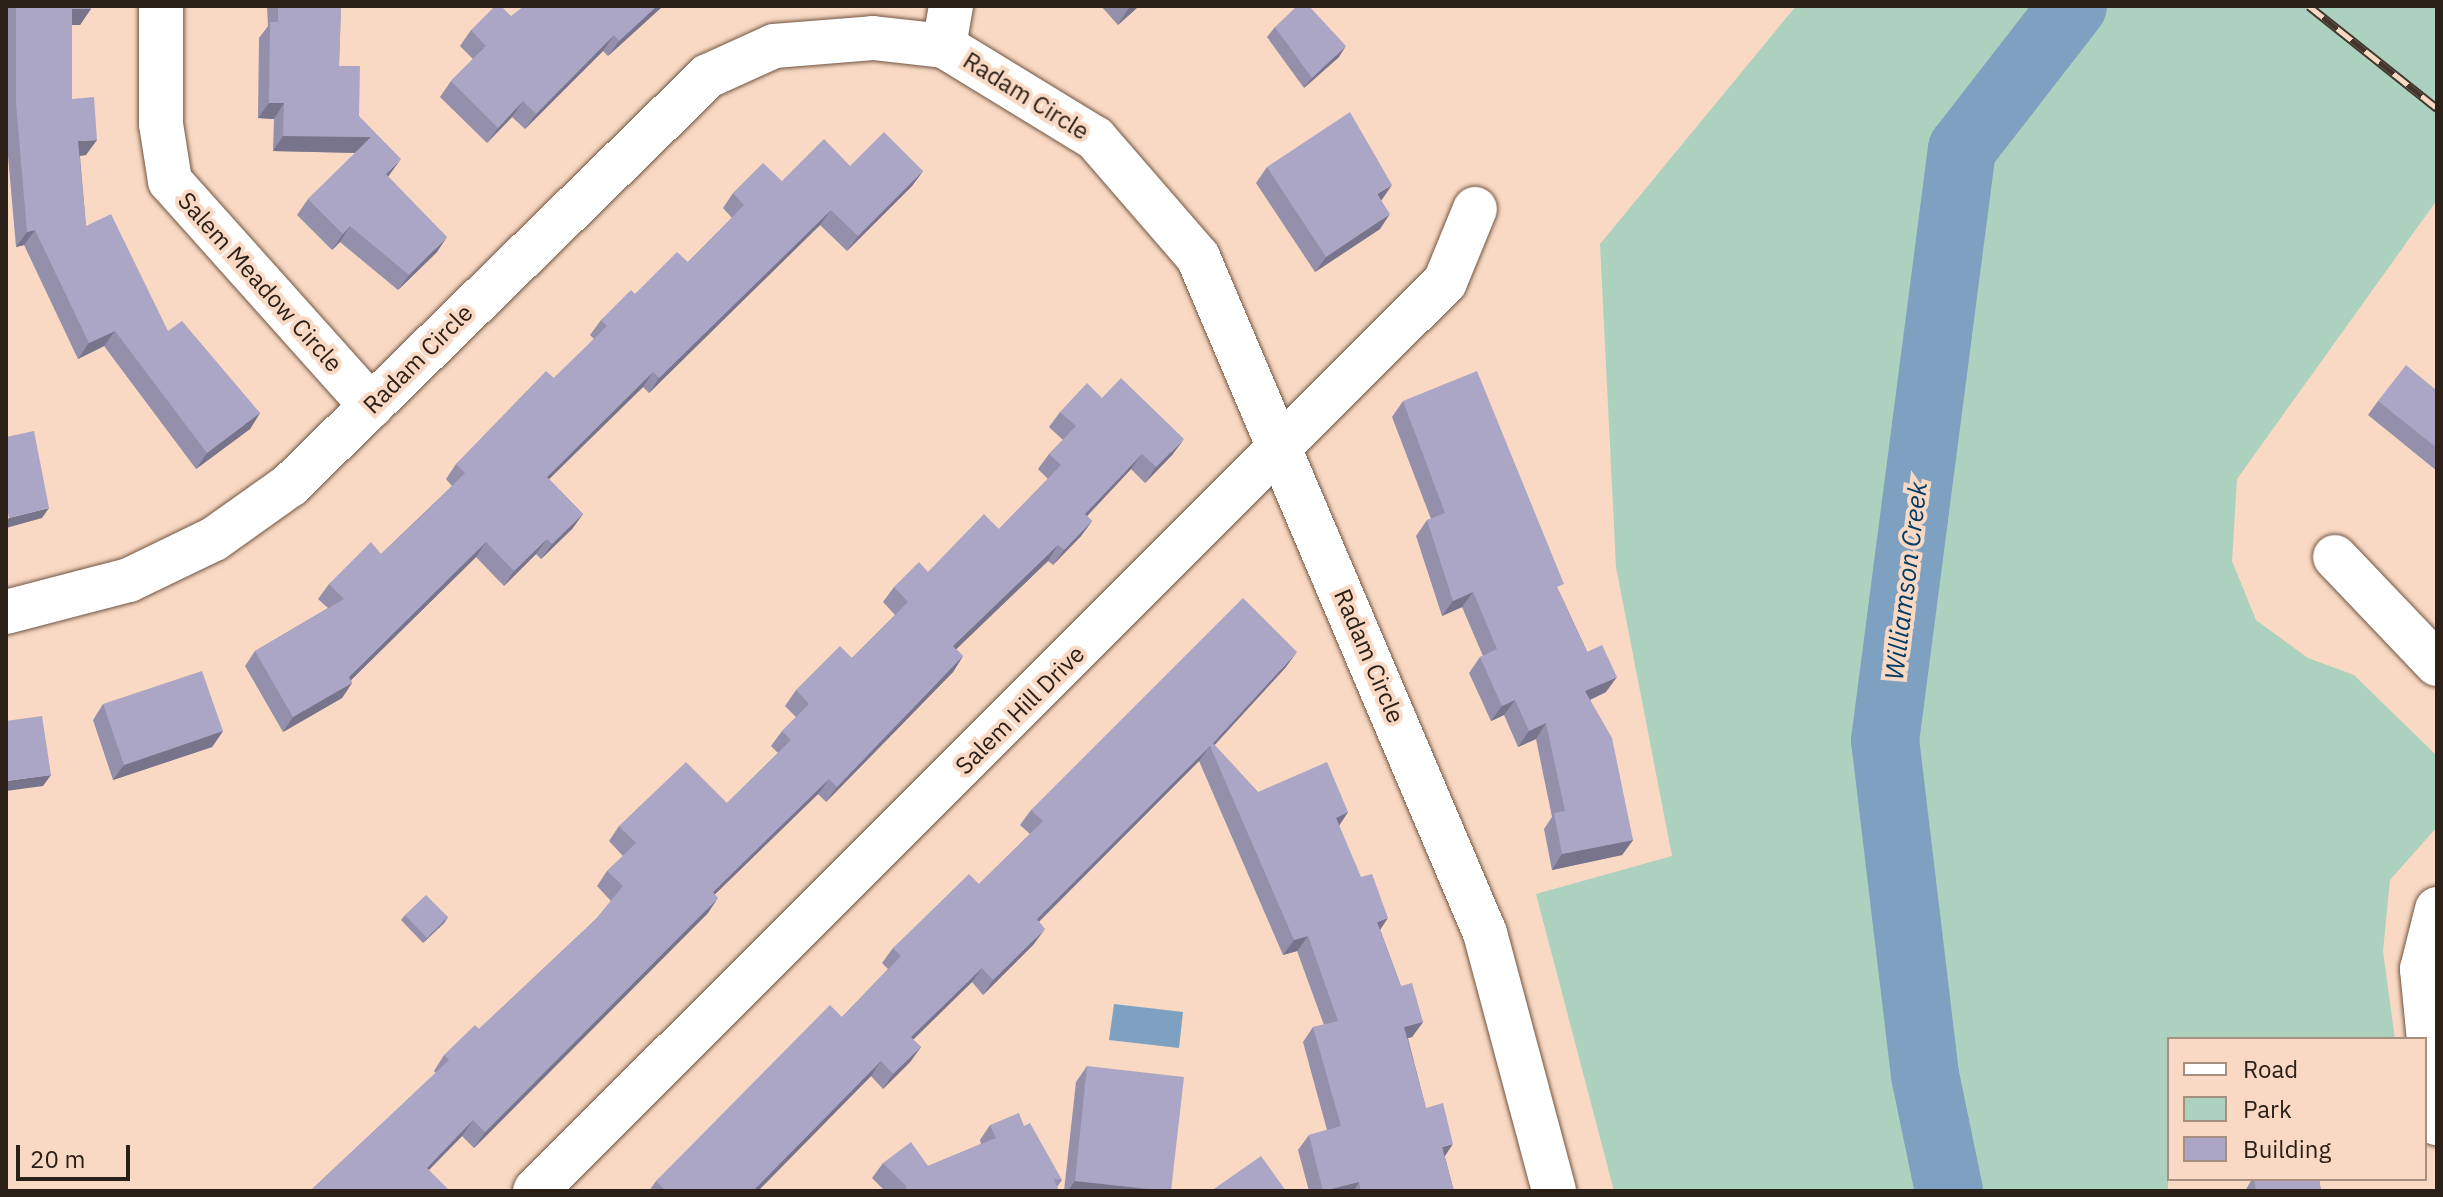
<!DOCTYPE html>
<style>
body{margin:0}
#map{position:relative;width:2443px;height:1197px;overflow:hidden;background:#f9d9c3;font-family:"IBM Plex Sans",sans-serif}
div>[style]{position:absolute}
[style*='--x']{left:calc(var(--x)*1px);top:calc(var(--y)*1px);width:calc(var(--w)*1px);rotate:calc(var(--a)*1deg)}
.green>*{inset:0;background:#acd1bf}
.water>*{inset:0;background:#7ea0c1}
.river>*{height:68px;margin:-34px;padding:0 34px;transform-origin:34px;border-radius:34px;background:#7ea0c1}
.roads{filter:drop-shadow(0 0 2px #705542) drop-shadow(0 0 2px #705542)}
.minor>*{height:44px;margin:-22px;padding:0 22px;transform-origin:22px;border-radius:22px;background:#fff}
.rail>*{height:9px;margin-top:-4.5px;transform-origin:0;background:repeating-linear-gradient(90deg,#f9d9c3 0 18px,#44362d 0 36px);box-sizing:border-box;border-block:2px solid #44362d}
.wall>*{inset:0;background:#948faa}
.shaded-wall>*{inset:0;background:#78748b}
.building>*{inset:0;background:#aca6c6}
span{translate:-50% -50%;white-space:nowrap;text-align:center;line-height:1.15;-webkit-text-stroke:8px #f9d9c3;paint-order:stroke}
.street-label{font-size:24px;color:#2b2018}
.water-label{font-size:26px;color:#023b65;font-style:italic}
.frame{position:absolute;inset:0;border:8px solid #2b2018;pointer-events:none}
.legend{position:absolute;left:2167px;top:1037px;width:260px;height:144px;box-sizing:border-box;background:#f9d9c3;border:2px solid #a78f7f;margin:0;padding:10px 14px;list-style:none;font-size:24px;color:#2b2018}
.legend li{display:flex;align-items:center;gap:16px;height:40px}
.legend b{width:40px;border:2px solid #a78f7f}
.scale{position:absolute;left:16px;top:1145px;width:114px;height:36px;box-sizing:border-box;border:4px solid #2b2018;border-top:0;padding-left:10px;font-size:24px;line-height:28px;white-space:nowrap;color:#2b2018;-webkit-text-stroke:6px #f9d9c3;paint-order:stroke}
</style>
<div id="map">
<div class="green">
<div style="clip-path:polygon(1796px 6px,2437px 6px,2437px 200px,2237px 479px,2232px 561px,2256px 620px,2308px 658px,2354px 675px,2437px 756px,2437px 827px,2390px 880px,2383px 951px,2395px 1039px,2169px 1039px,2168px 1191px,1614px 1191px,1536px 894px,1672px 856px,1616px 567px,1600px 244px)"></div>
</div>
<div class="water">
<div style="clip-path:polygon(1114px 1004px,1183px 1012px,1179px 1048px,1109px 1040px)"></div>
</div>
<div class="river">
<div style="--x:1949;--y:1191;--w:118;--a:-101.7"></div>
<div style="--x:1925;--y:1075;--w:336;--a:-96.8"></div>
<div style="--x:1885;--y:741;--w:597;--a:-82.59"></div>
<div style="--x:1962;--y:149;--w:181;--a:-52.2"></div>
</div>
<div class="roads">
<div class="minor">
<div style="--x:161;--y:6;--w:118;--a:90"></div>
<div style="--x:161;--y:124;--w:58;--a:81"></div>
<div style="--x:170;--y:181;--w:302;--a:48.2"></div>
<div style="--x:944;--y:46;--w:41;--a:-80.1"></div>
<div style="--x:2335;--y:557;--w:148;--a:46.4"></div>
<div style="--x:6;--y:612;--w:127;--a:-14.6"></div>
<div style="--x:129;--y:580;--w:94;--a:-25.8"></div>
<div style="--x:214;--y:539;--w:93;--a:-35.4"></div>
<div style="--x:290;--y:485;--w:585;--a:-44.38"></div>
<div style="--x:708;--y:76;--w:72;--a:-24.4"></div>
<div style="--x:774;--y:46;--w:99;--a:-4.6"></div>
<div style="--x:873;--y:38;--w:71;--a:6.4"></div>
<div style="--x:944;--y:46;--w:177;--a:31.4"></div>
<div style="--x:1095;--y:138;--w:157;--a:49.1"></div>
<div style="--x:1198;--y:257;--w:734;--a:67"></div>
<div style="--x:1485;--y:933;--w:267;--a:75"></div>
<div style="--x:2437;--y:909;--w:62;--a:104"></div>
<div style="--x:2422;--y:969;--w:155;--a:84.4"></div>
<div style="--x:535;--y:1191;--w:1286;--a:-44.97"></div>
<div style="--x:1445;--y:282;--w:79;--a:-67.7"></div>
</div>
</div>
<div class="rail">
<div style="--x:2309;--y:6;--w:164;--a:38.6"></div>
</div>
<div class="wall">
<div style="clip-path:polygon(6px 6px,91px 6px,80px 25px,72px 25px,72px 99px,86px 155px,80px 156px,86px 226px,168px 331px,260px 413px,250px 429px,196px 469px,104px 346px,78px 359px,24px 245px,16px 247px,6px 133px)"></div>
<div style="clip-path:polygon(267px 6px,341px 6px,339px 66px,359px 116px,390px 174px,388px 177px,437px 252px,398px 290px,340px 242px,332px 250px,297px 215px,308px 199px,356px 153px,273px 151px,274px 119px,258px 118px,259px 38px,268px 26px)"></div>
<div style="clip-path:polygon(663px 6px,608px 56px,603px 51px,525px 129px,512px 117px,487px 143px,440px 97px,451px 81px,473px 59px,460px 46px,471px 30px,511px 16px)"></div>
<div style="clip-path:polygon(1101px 6px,1139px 6px,1118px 25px)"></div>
<div style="clip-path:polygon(1275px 27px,1339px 57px,1304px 88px,1267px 37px)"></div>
<div style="clip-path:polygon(850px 166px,923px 171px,912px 186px,847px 251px,820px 225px,649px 393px,643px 387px,549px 479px,583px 514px,572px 529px,541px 559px,536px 554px,504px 586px,476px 557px,351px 680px,352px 683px,342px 698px,283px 732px,245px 666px,255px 651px,328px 608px,318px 599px,329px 584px,381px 554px,452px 486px,446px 479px,456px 464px,554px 378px,594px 339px,590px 335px,601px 320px,635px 294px,688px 262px,732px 218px,723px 208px,733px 193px)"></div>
<div style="clip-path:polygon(1267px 167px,1381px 200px,1380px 229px,1315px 272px,1256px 183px)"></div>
<div style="clip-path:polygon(2437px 389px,2437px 471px,2368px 415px,2378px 401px)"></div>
<div style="clip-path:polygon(1102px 398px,1173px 454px,1145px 483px,1131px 469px,1087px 516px,1092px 521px,1081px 536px,1053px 565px,1048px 561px,956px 649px,963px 656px,953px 672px,826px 802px,818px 794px,715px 894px,708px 913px,474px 1148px,462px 1136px,429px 1170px,310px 1191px,436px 1073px,434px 1071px,444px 1055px,479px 1029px,596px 919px,611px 901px,597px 886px,607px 871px,623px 856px,609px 841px,619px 826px,727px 803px,778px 753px,771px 746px,782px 731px,796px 717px,785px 706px,796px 690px,852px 658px,895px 615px,883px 602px,894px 587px,928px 572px,999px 529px,1048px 479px,1038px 469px,1049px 454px,1063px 440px,1049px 427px,1060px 412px)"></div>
<div style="clip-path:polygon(1403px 401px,1559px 591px,1606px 692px,1590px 700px,1633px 840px,1622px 855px,1552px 870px,1544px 829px,1552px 817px,1536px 739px,1518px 747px,1504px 715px,1491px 721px,1469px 673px,1480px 657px,1483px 656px,1462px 607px,1442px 616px,1416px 536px,1427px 520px,1431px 519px,1392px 417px)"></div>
<div style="clip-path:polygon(1286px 667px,1214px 745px,1258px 792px,1348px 812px,1339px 826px,1380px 929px,1401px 986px,1423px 1022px,1412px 1037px,1408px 1038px,1426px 1108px,1445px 1157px,1454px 1191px,1309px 1191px,1298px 1150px,1309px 1135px,1327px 1130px,1303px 1042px,1313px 1027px,1324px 1025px,1297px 951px,1283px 955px,1199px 761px,1039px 922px,1034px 944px,983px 995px,972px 982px,913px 1040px,921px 1047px,910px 1062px,883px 1089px,871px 1076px,758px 1191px,649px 1191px,656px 1181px,842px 1017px,888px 969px,882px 963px,893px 948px,979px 884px,1030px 834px,1020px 825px,1031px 810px)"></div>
<div style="clip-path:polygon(103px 704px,223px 731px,212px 747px,113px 780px,93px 720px)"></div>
<div style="clip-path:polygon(405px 915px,448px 917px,444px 923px,423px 943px,401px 920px)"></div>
<div style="clip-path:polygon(1087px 1066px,1171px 1191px,1064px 1191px,1076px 1082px)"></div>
<div style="clip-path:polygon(990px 1125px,1024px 1126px,1062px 1180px,1057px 1187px,1059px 1191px,885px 1191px,872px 1178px,883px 1163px,928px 1166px,981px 1144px,980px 1140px)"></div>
<div style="clip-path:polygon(2252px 1179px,2319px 1179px,2321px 1191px,2245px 1191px)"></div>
</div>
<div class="shaded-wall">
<div style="clip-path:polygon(657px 6px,663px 6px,608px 56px,619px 41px)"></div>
<div style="clip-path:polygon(1132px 6px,1139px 6px,1118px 25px,1128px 9px)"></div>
<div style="clip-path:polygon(72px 9px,91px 9px,80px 25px,62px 25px)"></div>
<div style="clip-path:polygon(614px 35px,603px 51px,525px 129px,536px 114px)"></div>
<div style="clip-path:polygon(1346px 46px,1339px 57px,1304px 88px,1312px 78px)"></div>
<div style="clip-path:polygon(523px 101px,512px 117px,487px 143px,498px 128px)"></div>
<div style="clip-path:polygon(269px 103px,284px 103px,274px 119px,258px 118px)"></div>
<div style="clip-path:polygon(283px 136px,371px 137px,361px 153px,273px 151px)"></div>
<div style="clip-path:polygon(97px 140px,86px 155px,68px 157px,78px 141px)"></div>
<div style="clip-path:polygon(401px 159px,390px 174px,375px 189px,386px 174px)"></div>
<div style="clip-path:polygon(923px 171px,912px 186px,847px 251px,858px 236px)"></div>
<div style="clip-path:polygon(1392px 185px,1381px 201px,1377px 194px)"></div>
<div style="clip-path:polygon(831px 210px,820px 225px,649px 393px,659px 378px)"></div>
<div style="clip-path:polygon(1390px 214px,1380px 229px,1315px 272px,1326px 257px)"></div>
<div style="clip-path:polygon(350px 226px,340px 242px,332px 250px,343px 234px)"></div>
<div style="clip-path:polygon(35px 230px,24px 245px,16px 247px,27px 232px)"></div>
<div style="clip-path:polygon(447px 237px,437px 252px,398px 290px,409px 275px)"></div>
<div style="clip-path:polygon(115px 331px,104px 346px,78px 359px,89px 343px)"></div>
<div style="clip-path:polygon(653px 372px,643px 387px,536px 492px,547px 477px)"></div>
<div style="clip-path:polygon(260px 413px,250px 429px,196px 469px,207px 453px)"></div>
<div style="clip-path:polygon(1184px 439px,1173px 454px,1145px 483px,1156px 467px)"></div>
<div style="clip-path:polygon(1142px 454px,1131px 469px,1074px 530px,1085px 514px)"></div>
<div style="clip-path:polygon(49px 508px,42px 518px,6px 528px,6px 522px,9px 518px)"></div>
<div style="clip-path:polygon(583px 514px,572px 529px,541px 559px,552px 544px)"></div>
<div style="clip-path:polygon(1092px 521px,1081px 536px,1053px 565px,1064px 550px)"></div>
<div style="clip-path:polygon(547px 539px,536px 554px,504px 586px,514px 571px)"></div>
<div style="clip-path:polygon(486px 542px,476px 557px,342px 689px,352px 683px,342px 698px,283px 732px,293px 717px,349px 677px)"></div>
<div style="clip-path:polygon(1058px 545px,1048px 561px,943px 662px,953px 646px)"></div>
<div style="clip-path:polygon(1473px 592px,1462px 607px,1442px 616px,1453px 601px)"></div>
<div style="clip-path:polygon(1297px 652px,1286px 667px,1211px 749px,1210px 747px)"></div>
<div style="clip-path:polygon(963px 656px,953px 672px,826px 802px,837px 787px)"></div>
<div style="clip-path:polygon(1617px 677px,1606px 692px,1575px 707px,1585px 691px)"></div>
<div style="clip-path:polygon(1515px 700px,1504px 715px,1491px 721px,1502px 706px)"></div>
<div style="clip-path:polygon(1546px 723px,1536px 739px,1518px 747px,1529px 731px)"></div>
<div style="clip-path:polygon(223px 731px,212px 747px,113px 780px,124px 765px)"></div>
<div style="clip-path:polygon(1210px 746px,1199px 761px,1026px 934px,1037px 919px)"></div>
<div style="clip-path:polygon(51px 775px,43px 786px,6px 791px,6px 781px)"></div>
<div style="clip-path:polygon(829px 779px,818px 794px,702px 907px,713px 892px)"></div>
<div style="clip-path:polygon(1348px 812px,1338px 827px,1336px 818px)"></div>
<div style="clip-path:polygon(1633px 840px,1622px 855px,1552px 870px,1562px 854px)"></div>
<div style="clip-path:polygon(718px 898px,708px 913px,474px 1148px,485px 1132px)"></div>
<div style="clip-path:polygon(448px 917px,444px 923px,423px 943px,427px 938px)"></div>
<div style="clip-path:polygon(1388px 918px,1378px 933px,1377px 922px)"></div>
<div style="clip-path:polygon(1045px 929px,1034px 944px,983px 995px,993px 980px)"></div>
<div style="clip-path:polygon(1308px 936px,1297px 951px,1283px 955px,1294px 940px)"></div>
<div style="clip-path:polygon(982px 968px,972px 982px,900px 1052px,911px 1037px)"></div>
<div style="clip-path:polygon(1423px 1022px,1412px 1037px,1394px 1042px,1404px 1027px)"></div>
<div style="clip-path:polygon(921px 1047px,910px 1062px,883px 1089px,893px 1074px)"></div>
<div style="clip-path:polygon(881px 1061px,871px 1076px,758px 1191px,753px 1191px)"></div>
<div style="clip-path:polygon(473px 1120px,462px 1136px,416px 1183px,427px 1168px)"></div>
<div style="clip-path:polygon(1453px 1144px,1443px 1159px,1442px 1147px)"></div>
<div style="clip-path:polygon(1075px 1181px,1162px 1191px,1068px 1191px)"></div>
<div style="clip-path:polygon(1359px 1182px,1353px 1191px,1323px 1191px)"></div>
</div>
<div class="building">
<div style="clip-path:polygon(16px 6px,91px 6px,91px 9px,72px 9px,72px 99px,94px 97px,97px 140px,78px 141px,86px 226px,111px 214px,168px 331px,182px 321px,260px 413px,207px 453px,115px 331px,89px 343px,35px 230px,27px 232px,16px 104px)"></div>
<div style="clip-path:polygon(278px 6px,341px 6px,339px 66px,360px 66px,359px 116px,401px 159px,386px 174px,447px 237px,409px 275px,350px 226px,343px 234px,308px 199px,371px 137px,283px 136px,284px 103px,269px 103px,270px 22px,278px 22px)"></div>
<div style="clip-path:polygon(495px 6px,501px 6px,511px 16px,524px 6px,657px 6px,619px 41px,614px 35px,536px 114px,523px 101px,498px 128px,451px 81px,486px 46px,471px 30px)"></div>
<div style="clip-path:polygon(1297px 6px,1309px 6px,1346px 46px,1312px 78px,1275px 27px)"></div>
<div style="clip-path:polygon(1350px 112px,1392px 185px,1377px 194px,1390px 214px,1326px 257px,1267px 167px)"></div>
<div style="clip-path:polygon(884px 132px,923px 171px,858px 236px,831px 210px,659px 378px,653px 372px,547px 477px,583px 514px,552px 544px,547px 539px,514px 571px,486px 542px,349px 677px,352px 683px,293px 717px,255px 651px,344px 599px,329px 584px,371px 542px,381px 554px,424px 514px,465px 473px,456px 464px,546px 371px,554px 378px,607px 326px,601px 320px,631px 290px,635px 294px,677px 252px,688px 262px,744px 205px,733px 193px,763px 163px,782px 181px,824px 139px,850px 166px)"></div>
<div style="clip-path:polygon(2406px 365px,2436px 390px,2437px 389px,2437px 448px,2378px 401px)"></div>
<div style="clip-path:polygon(1477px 371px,1564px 584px,1557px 587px,1587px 652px,1602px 645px,1617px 677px,1585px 691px,1612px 738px,1633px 840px,1562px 854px,1554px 813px,1565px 811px,1546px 723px,1529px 731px,1515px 700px,1502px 706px,1480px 657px,1497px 649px,1473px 592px,1453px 601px,1427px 520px,1445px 513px,1403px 401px)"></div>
<div style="clip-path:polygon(1121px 378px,1184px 439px,1156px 467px,1142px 454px,1085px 514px,1092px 521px,1064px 550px,1058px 545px,953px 646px,963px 656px,837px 787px,829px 779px,713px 892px,718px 898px,485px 1132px,473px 1120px,427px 1168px,449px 1190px,310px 1191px,449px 1060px,444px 1055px,475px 1025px,479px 1029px,596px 919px,623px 886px,607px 871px,636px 843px,619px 826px,686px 762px,727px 803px,791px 740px,782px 731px,809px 704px,796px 690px,840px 646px,852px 658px,908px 602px,894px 587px,919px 562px,928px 572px,984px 514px,999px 529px,1061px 465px,1049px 454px,1076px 426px,1060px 412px,1087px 383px,1102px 398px)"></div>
<div style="clip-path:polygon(34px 431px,49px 508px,9px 518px,6px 504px,6px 437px)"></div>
<div style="clip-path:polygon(1243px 598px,1297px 652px,1213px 743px,1258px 792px,1327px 762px,1348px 812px,1336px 818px,1361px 877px,1372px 874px,1388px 918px,1377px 922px,1401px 986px,1412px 983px,1423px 1022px,1404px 1027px,1426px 1108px,1443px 1103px,1453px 1144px,1442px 1147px,1454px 1191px,1361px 1191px,1359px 1182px,1323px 1191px,1309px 1135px,1341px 1126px,1313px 1027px,1338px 1021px,1308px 936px,1294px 940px,1210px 746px,1037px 919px,1045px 929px,993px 980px,982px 968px,911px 1037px,921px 1047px,893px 1074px,881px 1061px,753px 1191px,666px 1191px,656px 1181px,830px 1005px,842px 1017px,901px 956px,893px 948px,969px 874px,979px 884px,1043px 821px,1031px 810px)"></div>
<div style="clip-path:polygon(202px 671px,223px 731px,124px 765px,103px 704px)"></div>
<div style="clip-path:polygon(42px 716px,51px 775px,6px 781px,6px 721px)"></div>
<div style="clip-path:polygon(426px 895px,448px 917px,427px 938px,405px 915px)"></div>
<div style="clip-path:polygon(1087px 1066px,1184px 1077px,1171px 1191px,1075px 1181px)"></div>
<div style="clip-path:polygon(1019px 1113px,1024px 1126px,1030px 1123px,1062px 1180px,1054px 1179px,1059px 1191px,903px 1191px,907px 1187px,883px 1163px,911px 1142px,928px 1166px,996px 1138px,990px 1125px)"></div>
<div style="clip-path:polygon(1261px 1156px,1286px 1191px,1211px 1191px)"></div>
<div style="clip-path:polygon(2254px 1179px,2319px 1179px,2321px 1191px,2256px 1191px)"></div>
</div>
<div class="street-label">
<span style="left:1026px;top:96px;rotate:32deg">Radam Circle</span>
<span style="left:260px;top:282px;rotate:48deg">Salem Meadow Circle</span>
<span style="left:418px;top:359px;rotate:-45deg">Radam Circle</span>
<span style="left:1369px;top:656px;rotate:67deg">Radam Circle</span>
<span style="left:1020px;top:710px;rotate:-45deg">Salem Hill Drive</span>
</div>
<div class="water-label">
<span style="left:1906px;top:581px;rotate:-83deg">Williamson Creek</span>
</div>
<div class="frame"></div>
<ul class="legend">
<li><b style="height:10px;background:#fff"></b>Road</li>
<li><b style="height:22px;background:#acd1bf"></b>Park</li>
<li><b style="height:22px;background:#aca6c6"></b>Building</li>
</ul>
<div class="scale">20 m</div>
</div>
